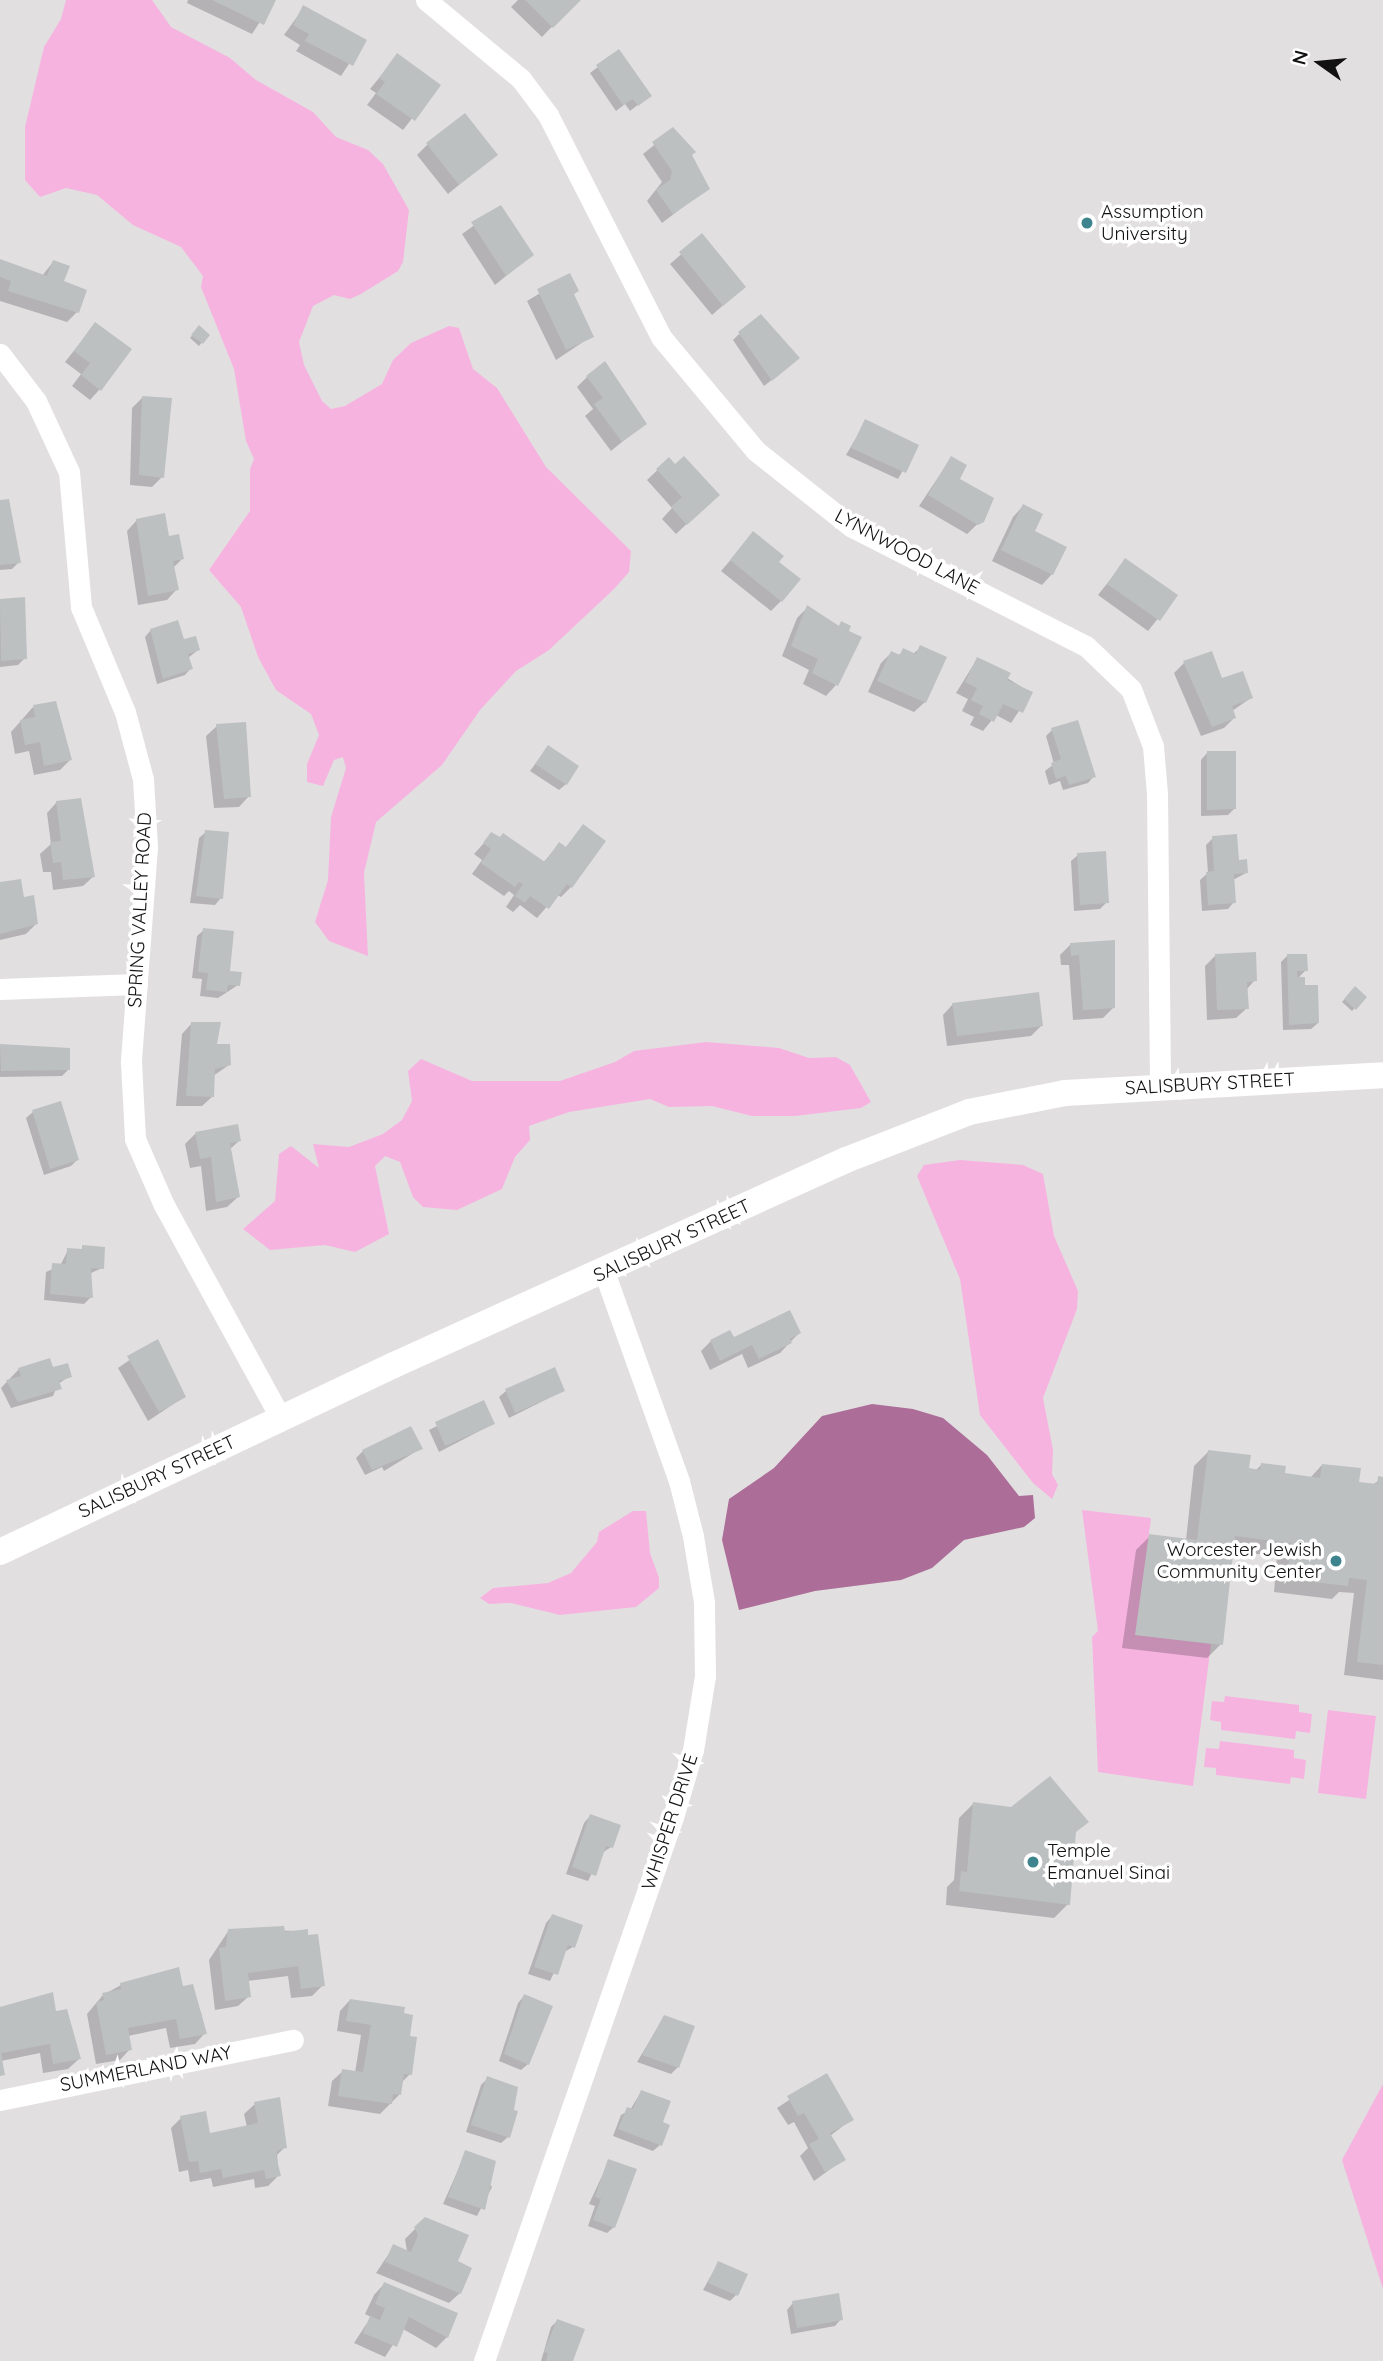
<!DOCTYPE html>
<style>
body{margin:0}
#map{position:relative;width:1383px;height:2361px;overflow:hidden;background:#e2dfe1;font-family:Quicksand,sans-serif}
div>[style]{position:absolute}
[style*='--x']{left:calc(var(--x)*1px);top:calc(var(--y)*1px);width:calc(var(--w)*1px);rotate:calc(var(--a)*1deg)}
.green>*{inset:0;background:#f7b3e0}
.water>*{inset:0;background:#ac6d98}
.shadow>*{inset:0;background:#0003}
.building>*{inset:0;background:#bdc0c1}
.minor>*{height:21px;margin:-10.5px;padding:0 10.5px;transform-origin:10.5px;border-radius:10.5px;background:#fff}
.major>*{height:26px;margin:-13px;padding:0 13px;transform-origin:13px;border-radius:13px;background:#fff}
.dots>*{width:19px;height:19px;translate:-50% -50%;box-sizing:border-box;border:4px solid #fff;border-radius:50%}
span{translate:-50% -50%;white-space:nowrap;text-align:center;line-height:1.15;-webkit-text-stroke:7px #fff;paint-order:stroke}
.poi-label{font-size:19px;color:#131213}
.left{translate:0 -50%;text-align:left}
.right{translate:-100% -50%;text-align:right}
.street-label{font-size:19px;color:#131213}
.north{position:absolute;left:1285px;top:28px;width:70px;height:70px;-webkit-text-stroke:5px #fff;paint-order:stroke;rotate:285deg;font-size:19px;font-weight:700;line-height:28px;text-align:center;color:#131213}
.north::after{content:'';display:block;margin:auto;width:24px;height:32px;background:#131213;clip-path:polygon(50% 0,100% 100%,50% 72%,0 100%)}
</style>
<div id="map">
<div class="green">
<div style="clip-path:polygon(66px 0,152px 0,171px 27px,230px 58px,256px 80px,313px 112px,336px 137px,368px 150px,383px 164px,409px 210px,403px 262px,398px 271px,361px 294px,350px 299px,334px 295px,313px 306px,299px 342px,304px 365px,322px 401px,331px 409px,345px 406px,382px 384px,393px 360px,411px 343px,449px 326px,459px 328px,473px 369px,497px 388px,546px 467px,631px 551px,629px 572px,614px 589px,549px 650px,516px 671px,480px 710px,442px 765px,376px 822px,364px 873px,368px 956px,329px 941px,315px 922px,328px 880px,331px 817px,346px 768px,343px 757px,334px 760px,323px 786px,307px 782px,307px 764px,319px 735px,311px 714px,276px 690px,258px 657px,241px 607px,209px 570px,250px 511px,250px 469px,254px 459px,246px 441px,234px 369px,201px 287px,203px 276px,181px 247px,133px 225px,97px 195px,66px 188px,40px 197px,25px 180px,25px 127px,44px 47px,61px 19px)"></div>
<div style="clip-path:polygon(706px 1042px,779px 1048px,809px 1058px,836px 1057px,850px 1065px,871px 1102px,861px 1108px,795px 1116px,752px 1116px,712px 1106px,669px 1107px,650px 1099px,569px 1112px,529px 1126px,530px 1140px,515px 1157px,502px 1189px,457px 1210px,423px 1207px,413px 1197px,400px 1162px,385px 1156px,375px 1166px,389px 1234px,355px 1252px,325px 1245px,270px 1250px,243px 1229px,275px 1201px,279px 1154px,291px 1146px,319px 1168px,313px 1144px,349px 1147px,383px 1134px,402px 1120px,412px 1101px,408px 1071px,421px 1059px,472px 1081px,560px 1081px,615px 1062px,634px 1051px)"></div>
<div style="clip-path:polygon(960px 1160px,1023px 1165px,1043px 1174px,1054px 1236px,1078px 1291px,1077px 1309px,1043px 1398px,1053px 1450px,1052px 1474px,1058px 1485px,1052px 1499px,1033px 1483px,980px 1415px,960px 1279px,917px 1176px,924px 1165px)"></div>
<div style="clip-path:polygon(1082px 1510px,1151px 1518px,1136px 1635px,1211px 1644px,1193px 1786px,1098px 1772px,1092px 1637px,1098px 1631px)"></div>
<div style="clip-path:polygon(633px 1511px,646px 1511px,650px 1553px,659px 1578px,659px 1588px,636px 1607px,560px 1615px,511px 1603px,489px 1604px,480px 1598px,493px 1588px,548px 1583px,571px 1573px,597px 1542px,599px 1532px)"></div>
<div style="clip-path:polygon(1225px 1696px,1299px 1705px,1299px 1712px,1312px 1714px,1310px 1733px,1296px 1731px,1295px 1739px,1221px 1730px,1221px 1722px,1210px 1720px,1212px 1701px,1224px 1702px)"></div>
<div style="clip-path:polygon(1328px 1710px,1376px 1716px,1366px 1799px,1318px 1793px)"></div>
<div style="clip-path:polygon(1220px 1741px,1294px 1750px,1294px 1758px,1306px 1760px,1304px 1779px,1291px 1777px,1290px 1784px,1216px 1775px,1216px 1768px,1204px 1767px,1206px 1748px,1219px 1749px)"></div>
<div style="clip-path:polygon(1383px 2084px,1383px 2289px,1342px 2160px)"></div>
</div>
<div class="water">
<div style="clip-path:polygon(872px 1404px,913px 1409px,943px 1418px,987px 1455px,1019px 1496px,1033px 1495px,1035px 1518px,1024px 1527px,964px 1540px,932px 1568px,901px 1580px,815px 1591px,739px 1610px,722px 1540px,729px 1499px,774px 1468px,822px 1416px)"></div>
</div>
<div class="shadow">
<div style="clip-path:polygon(188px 0,274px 0,252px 34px,187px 3px)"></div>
<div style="clip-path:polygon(518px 0,578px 0,542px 37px,511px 7px)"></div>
<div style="clip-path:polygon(304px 7px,364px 41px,341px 76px,296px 51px,300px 45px,284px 35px)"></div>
<div style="clip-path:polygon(619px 51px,649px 96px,630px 111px,625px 104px,616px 111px,590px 73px)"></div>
<div style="clip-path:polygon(397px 56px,438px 85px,403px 130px,367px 105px,376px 93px,370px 89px)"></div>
<div style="clip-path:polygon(673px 130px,708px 188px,662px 223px,647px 201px,662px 182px,643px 154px)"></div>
<div style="clip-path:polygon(428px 144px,496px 154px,448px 194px,417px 155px)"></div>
<div style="clip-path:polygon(500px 207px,532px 255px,495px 285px,462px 234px)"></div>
<div style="clip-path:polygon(702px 236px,744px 287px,712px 315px,670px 264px)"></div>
<div style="clip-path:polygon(0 261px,42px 276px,53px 262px,77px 312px,67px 322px,0 301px)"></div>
<div style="clip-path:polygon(570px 275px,577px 291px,572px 296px,592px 336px,556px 360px,527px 301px)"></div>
<div style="clip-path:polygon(95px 324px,100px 389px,90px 400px,72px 386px,81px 374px,65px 362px)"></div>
<div style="clip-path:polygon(199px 328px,208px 335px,199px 346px,190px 338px)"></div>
<div style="clip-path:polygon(739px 334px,791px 365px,764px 386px,733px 340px)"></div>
<div style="clip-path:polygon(587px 377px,645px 423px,611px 451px,585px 416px,593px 409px,577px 387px)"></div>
<div style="clip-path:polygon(143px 397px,162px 477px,152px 487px,130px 485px,132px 408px)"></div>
<div style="clip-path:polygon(866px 421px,917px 446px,898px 479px,846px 455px)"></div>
<div style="clip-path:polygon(951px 458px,957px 479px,985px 517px,967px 534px,919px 506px)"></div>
<div style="clip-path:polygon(669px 459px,707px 505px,676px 534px,662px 519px,672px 508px,647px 480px)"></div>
<div style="clip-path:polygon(0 502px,19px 562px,12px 569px,0 570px)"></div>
<div style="clip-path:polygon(1023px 506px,1052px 574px,1042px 585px,992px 561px,1013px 517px)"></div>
<div style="clip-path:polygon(137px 520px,168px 538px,182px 559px,173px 568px,177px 589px,167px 600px,138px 605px,127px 531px)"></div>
<div style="clip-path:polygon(753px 534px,777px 562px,781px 601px,771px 611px,721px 571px)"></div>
<div style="clip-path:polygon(1125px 561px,1176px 596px,1148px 631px,1098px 595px)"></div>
<div style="clip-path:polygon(23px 599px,25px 658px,18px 665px,0 667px,0 601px)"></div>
<div style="clip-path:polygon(807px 608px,860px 638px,836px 685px,826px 696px,803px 684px,809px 670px,782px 656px,797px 618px)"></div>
<div style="clip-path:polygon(151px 630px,198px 650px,188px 658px,191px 668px,185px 675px,157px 684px,145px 637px)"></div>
<div style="clip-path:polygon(921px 647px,925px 702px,914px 712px,868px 692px,881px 663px,891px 653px,898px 656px,904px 650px,913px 654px)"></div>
<div style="clip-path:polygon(977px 659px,1031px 693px,1011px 723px,996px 715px,983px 731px,970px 725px,974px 717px,962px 711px,968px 699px,956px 693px)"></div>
<div style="clip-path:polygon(1184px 663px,1251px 698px,1232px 711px,1234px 718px,1224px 728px,1201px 736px,1174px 673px)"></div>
<div style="clip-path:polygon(33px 707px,70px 760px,60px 770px,34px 775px,29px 751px,15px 754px,11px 732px)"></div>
<div style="clip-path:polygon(217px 726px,249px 796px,239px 807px,214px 808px,206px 736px)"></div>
<div style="clip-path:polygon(1052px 730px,1094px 776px,1088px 783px,1063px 790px,1060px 781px,1049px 785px,1045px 771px,1054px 764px,1046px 736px)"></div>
<div style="clip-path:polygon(548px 747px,566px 784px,559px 790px,530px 771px)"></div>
<div style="clip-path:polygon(1207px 753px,1234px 809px,1228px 815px,1201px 816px,1201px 760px)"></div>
<div style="clip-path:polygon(57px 802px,94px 876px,83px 886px,53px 890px,51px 872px,43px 872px,40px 854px,51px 844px,47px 813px)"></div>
<div style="clip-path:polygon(583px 827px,603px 841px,571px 887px,561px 897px,557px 895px,537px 918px,520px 905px,513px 912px,506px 907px,514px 895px,509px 891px,504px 896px,472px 874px,482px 860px,474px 854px,492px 834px,543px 863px,559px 844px,565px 848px)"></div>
<div style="clip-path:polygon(206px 832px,221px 898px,215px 905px,190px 903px,199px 838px)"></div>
<div style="clip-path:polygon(1213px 838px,1246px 873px,1233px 880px,1234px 902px,1228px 909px,1202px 911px,1200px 880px,1208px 873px,1206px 845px)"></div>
<div style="clip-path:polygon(1078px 855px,1107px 902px,1100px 909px,1074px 911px,1071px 861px)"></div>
<div style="clip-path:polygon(0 884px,37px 923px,26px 934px,0 940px)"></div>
<div style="clip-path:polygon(204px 930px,238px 985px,218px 998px,200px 996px,202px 979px,192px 978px,197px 936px)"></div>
<div style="clip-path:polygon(1113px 942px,1113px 1008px,1103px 1018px,1073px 1020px,1069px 965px,1061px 965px,1060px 955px,1071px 944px)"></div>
<div style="clip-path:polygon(1215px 956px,1255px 980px,1246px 990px,1247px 1008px,1236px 1018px,1207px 1020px,1205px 966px)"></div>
<div style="clip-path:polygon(1287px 956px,1306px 970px,1297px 979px,1318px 1023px,1311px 1029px,1283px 1030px,1281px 962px)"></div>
<div style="clip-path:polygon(1355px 988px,1365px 997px,1352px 1011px,1342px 1002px)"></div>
<div style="clip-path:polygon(953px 1004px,1041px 1026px,1031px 1036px,947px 1046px,943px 1015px)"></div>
<div style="clip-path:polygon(192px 1023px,229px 1065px,213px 1076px,213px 1096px,202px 1106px,176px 1106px,182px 1034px)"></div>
<div style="clip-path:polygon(0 1047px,1px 1046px,68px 1070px,62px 1076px,0 1077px)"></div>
<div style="clip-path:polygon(33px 1112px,77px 1160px,71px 1166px,44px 1175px,26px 1118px)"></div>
<div style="clip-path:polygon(195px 1134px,239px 1141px,229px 1150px,238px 1197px,227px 1207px,206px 1211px,201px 1166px,190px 1168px,185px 1144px)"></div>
<div style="clip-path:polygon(68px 1250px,102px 1268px,89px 1274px,91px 1297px,84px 1304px,44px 1300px,46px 1272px,60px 1266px)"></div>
<div style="clip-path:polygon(799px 1333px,780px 1353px,748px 1368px,742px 1354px,710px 1370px,701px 1351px,711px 1341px)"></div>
<div style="clip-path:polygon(157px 1341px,184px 1397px,148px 1421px,118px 1368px)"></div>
<div style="clip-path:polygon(19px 1369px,52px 1369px,70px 1376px,58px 1384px,53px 1396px,11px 1408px,1px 1388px)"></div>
<div style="clip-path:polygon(506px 1391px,563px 1391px,509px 1418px,499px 1397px)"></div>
<div style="clip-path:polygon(483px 1403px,493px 1424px,439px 1452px,429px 1430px)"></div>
<div style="clip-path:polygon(420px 1449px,384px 1471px,382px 1467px,365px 1475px,356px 1458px,363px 1451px)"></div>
<div style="clip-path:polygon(1208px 1452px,1247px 1470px,1255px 1471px,1262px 1464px,1283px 1474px,1310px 1478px,1322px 1465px,1357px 1484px,1372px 1485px,1383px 1478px,1383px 1680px,1344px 1675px,1354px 1593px,1339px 1592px,1332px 1599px,1274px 1592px,1277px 1556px,1231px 1551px,1221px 1644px,1207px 1658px,1122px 1648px,1136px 1550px,1150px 1536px,1186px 1540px,1194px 1466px)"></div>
<div style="clip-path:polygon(973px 1804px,1068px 1904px,1054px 1918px,946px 1905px,947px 1887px,954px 1880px,959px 1818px)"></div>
<div style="clip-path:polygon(590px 1816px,611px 1847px,602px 1853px,588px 1881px,566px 1874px,584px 1823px)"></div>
<div style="clip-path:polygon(552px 1916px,573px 1947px,564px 1952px,550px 1981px,528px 1974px,546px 1923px)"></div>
<div style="clip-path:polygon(229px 1930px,306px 1931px,323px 1985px,312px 1996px,291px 1998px,288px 1976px,247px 1981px,249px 1996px,238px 2006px,215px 2010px,209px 1960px)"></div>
<div style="clip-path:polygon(121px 1985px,181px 1988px,197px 2013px,201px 2012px,205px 2033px,195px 2044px,170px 2048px,166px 2028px,128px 2036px,130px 2049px,120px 2060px,96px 2064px,87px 2014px,103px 1995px)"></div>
<div style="clip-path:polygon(524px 1996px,528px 2064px,521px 2070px,499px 2061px,518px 2003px)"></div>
<div style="clip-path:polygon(350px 2000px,408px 2038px,410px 2074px,401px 2083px,399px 2095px,380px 2114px,328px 2106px,332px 2081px,343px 2071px,355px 2073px,361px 2035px,337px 2031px,340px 2011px)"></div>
<div style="clip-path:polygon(0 2008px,55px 2013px,79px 2059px,68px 2069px,43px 2073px,40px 2053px,1px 2061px,0 2078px)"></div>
<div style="clip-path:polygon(664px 2017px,678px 2067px,671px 2074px,637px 2062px)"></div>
<div style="clip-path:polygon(827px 2075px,852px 2119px,830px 2136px,843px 2160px,814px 2181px,800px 2156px,808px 2148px,794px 2122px,788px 2125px,777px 2108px)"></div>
<div style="clip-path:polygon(488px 2078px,508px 2137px,501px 2143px,466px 2132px,481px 2085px)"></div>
<div style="clip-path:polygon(641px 2092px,661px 2123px,660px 2145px,653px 2151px,613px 2136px,621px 2115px,630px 2110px)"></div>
<div style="clip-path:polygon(255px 2104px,285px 2147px,277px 2155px,279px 2175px,268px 2186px,255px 2188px,254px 2179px,213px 2187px,211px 2178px,190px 2182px,188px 2170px,179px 2172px,171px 2128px,181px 2118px,209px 2135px,247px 2127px,244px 2114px)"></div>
<div style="clip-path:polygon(466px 2152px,492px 2187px,477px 2216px,443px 2204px)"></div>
<div style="clip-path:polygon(609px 2161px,614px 2227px,607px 2233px,588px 2226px,595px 2206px,589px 2204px)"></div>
<div style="clip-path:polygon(425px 2219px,455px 2262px,460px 2293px,449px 2303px,376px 2273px,394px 2246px,407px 2251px,405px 2239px)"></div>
<div style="clip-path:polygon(718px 2263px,736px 2295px,730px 2301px,703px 2290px)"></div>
<div style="clip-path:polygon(384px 2284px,456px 2314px,447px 2337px,436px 2348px,403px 2329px,385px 2357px,354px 2343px,371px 2317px,365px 2314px,374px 2295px)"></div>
<div style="clip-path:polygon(793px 2303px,841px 2319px,835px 2326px,791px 2334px,787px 2310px)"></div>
<div style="clip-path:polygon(557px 2321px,571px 2361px,541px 2361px,551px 2327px)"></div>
</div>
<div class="building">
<div style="clip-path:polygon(212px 0,276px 0,264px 25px)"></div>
<div style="clip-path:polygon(525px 0,581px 0,553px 28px)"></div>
<div style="clip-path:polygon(303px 5px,367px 40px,353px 66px,305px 41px,309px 34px,293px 25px)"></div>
<div style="clip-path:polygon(619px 49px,652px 96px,638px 106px,633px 99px,623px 105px,596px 65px)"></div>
<div style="clip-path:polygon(397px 53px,441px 85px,415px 121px,376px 94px,385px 82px,379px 78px)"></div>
<div style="clip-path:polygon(465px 113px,498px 155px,459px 185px,426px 143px)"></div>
<div style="clip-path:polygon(673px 127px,696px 152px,692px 155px,710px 189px,673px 214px,656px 190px,670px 180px,672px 171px,652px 142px)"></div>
<div style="clip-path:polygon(501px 205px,534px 255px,506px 276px,471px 222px)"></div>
<div style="clip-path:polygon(702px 233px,746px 287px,723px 306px,679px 252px)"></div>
<div style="clip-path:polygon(0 259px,47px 276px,53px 260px,70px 266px,64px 281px,87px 290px,79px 313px,8px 291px,11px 281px,0 277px)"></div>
<div style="clip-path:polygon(570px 273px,579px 291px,574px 294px,594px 337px,566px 350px,537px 289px)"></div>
<div style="clip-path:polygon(761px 314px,800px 358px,772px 381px,738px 332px)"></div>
<div style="clip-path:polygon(95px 322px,132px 349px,101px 391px,81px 375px,90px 363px,74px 351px)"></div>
<div style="clip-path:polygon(199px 325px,210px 335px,203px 344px,191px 335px)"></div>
<div style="clip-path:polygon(605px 361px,647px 424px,622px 442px,594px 404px,603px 398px,586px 376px)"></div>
<div style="clip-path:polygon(142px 396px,172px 398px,164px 478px,139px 475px)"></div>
<div style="clip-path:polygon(865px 419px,919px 445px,906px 473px,851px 448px)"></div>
<div style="clip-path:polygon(684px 456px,720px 495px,687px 525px,671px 507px,682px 497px,656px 469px,669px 457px,675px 464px)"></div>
<div style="clip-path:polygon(951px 456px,967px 465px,960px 479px,994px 498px,984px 522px,978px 525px,928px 495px)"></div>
<div style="clip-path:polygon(9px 499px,21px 563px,0 565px,0 500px)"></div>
<div style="clip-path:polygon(1023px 504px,1043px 514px,1035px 531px,1067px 547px,1053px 575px,1001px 550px)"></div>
<div style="clip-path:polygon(165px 513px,169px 536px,179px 534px,184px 559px,173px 561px,179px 590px,148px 596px,136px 519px)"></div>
<div style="clip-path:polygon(753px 531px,784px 556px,779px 562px,801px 579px,782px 602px,730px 560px)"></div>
<div style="clip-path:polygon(1125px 558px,1178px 595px,1160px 621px,1107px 584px)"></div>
<div style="clip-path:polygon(25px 597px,27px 659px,1px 661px,0 599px)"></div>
<div style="clip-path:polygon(807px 605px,839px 626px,841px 621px,851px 626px,849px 631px,862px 637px,838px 686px,812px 673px,818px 659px,791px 646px)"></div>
<div style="clip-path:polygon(178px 620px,184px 639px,196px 636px,200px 650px,188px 654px,193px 669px,163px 679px,150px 629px)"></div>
<div style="clip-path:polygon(920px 645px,947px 657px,926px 703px,877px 681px,891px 651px,900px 655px,903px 648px,916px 654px)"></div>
<div style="clip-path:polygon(1212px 651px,1222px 678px,1243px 671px,1253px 698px,1232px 706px,1236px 718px,1212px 727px,1183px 661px)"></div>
<div style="clip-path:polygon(977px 657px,1011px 673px,1007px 680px,1033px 692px,1023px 713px,1003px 704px,994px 722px,979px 714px,983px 706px,971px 700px,977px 688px,965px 682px)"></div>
<div style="clip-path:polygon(56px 701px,72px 760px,44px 766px,40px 742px,25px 745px,20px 720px,35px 717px,33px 705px)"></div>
<div style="clip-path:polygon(1078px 720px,1096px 777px,1069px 785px,1066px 776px,1056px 779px,1051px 763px,1061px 759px,1051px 728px)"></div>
<div style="clip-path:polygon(246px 722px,251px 797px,224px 799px,216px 724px)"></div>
<div style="clip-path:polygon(548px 745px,579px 766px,567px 785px,535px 764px)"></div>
<div style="clip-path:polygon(1207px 751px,1236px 751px,1236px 809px,1207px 810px)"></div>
<div style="clip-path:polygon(81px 798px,95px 877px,63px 880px,61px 862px,53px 863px,50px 842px,61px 841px,56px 801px)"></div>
<div style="clip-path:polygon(583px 824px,606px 841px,572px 888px,567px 884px,549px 909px,530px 896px,525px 903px,515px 896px,523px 884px,519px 882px,515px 887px,481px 863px,491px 849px,483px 843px,491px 832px,500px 837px,503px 833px,545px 862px,559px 842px,566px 847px)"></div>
<div style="clip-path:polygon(205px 830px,229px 832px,223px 899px,196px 896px)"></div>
<div style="clip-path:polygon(1237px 834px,1239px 860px,1247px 859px,1248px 873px,1234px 874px,1236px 903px,1208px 905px,1206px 872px,1214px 871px,1212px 836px)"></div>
<div style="clip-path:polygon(1106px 851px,1109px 903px,1080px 905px,1077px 853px)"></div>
<div style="clip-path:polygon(21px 879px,24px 897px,34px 895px,38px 924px,0 934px,0 882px)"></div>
<div style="clip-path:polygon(203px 928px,234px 931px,230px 971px,242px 972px,240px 986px,228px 985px,227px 992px,206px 990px,208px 973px,198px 972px)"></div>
<div style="clip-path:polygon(1115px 940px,1115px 1008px,1083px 1010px,1079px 955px,1071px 956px,1070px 943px)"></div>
<div style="clip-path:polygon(1256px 952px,1257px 981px,1247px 982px,1249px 1009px,1217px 1010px,1215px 954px)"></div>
<div style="clip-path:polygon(1287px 954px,1307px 954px,1308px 971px,1297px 971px,1297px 977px,1305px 977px,1305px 985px,1318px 985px,1319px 1023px,1289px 1025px)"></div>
<div style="clip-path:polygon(1355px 986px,1367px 997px,1356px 1010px,1344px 999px)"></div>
<div style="clip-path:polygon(1039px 992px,1043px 1026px,957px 1036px,952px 1003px)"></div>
<div style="clip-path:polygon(191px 1022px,221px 1022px,217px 1044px,230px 1044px,231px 1065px,215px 1069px,214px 1097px,186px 1096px)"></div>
<div style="clip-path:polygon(0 1044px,70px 1048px,70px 1070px,1px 1071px)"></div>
<div style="clip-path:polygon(61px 1101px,79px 1160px,50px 1169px,32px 1110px)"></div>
<div style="clip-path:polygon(238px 1124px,241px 1141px,230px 1143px,240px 1197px,216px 1202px,211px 1157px,200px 1159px,195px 1132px)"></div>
<div style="clip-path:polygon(82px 1245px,105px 1247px,104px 1269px,91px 1268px,93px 1298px,50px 1294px,52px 1263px,66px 1264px,67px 1248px,82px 1249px)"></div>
<div style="clip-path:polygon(790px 1310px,801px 1333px,790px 1339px,792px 1343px,759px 1359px,752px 1345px,720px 1361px,710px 1340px,730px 1330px,734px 1337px)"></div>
<div style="clip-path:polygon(158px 1339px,186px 1397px,159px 1412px,127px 1356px)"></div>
<div style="clip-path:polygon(50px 1358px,53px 1367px,68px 1363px,72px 1377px,59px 1381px,62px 1389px,18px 1402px,6px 1380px,21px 1376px,18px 1368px)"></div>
<div style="clip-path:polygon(555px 1367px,565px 1391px,515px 1413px,505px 1389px)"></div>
<div style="clip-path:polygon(484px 1400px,495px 1424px,445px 1446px,435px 1422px)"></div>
<div style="clip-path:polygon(411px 1426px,423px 1449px,372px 1470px,362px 1450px)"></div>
<div style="clip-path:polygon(1208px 1450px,1251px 1455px,1249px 1468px,1260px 1470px,1261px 1463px,1286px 1466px,1285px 1473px,1320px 1478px,1322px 1464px,1361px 1468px,1359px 1482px,1377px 1484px,1378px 1476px,1383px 1477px,1383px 1665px,1357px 1662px,1367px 1580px,1349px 1578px,1348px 1586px,1287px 1579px,1291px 1543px,1235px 1536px,1223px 1645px,1135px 1635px,1149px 1534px,1197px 1540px)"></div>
<div style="clip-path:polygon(1050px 1776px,1089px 1822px,1076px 1832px,1070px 1905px,959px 1891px,961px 1871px,967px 1872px,973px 1802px,1011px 1807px)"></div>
<div style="clip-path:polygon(590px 1814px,621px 1825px,613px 1848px,606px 1846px,596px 1876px,572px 1867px)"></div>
<div style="clip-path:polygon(552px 1914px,583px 1925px,575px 1948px,568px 1945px,558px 1975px,534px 1967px)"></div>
<div style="clip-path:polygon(284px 1926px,285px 1932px,308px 1929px,308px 1935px,318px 1934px,325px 1986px,301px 1989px,298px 1966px,248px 1973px,251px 1997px,225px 2001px,219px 1948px,226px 1947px,228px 1929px)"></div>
<div style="clip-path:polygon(179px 1967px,183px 1986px,193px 1984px,207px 2034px,180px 2039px,176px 2019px,128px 2028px,132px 2050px,106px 2055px,96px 2002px,104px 2000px,102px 1993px,121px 1989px,120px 1983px)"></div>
<div style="clip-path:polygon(53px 1992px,56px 2011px,67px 2009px,81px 2059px,53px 2064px,50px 2044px,1px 2053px,5px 2075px,0 2076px,0 2007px)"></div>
<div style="clip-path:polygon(524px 1994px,553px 2006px,529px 2065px,504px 2054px)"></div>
<div style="clip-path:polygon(350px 1999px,405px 2007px,404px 2013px,413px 2015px,410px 2036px,417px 2037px,412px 2075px,404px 2074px,401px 2095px,393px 2094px,392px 2104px,338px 2096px,342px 2069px,363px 2072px,371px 2025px,346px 2021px)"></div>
<div style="clip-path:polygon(664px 2015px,695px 2026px,679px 2068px,642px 2055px)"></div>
<div style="clip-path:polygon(827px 2073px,854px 2120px,830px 2133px,846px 2160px,825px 2172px,809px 2144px,819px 2139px,804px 2113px,798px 2116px,787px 2096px)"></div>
<div style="clip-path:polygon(487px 2076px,518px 2087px,514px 2110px,518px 2111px,510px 2138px,471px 2125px)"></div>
<div style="clip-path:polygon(641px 2090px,671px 2101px,663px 2122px,670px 2125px,662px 2146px,618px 2129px,627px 2107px,633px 2109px)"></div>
<div style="clip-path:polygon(280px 2097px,287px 2148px,278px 2150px,276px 2156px,281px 2176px,266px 2179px,264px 2170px,223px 2178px,221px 2169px,200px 2173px,198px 2161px,189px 2162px,180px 2116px,206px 2111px,210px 2133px,258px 2123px,254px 2102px)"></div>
<div style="clip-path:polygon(465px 2150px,496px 2161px,485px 2210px,448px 2197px)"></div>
<div style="clip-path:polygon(608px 2159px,637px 2169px,615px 2228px,593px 2220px,601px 2199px,595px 2197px)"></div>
<div style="clip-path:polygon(425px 2217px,469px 2235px,458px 2261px,472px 2268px,461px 2294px,385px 2262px,393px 2244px,411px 2252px,418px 2235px,414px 2227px)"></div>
<div style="clip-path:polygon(718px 2261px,748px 2274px,738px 2296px,708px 2283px)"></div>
<div style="clip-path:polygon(384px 2282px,458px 2313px,448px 2338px,409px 2317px,397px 2347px,363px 2333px,370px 2316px,380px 2320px,385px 2308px,375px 2304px)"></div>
<div style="clip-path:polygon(839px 2293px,843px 2320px,797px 2328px,792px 2301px)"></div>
<div style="clip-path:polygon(557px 2319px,585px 2329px,573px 2361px,546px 2361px,548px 2353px,544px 2352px)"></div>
</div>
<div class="minor">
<div style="--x:426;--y:0;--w:124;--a:39.7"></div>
<div style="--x:521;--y:79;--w:45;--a:53.1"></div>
<div style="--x:548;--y:115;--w:249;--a:63"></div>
<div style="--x:661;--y:337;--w:148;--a:50.2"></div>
<div style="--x:756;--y:451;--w:122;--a:38.4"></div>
<div style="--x:852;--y:527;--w:263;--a:27"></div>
<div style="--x:1086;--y:646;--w:62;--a:43.7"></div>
<div style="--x:1131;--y:689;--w:61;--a:68.9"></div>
<div style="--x:1153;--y:746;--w:48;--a:85.2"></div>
<div style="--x:1157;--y:794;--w:291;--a:89.4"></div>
<div style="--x:0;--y:354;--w:59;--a:52.5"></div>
<div style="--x:36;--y:401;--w:78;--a:65.1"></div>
<div style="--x:69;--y:472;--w:136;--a:84.9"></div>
<div style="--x:81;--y:607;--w:114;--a:67.3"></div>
<div style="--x:125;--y:712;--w:69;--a:75"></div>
<div style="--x:143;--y:779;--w:68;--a:86.6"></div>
<div style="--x:147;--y:847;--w:216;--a:94.3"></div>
<div style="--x:131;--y:1062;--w:77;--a:87"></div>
<div style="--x:135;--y:1139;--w:72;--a:66.3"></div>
<div style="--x:164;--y:1205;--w:244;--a:61.3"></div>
<div style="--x:0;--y:989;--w:137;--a:-2.1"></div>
<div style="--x:0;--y:2100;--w:299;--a:-11.6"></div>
<div style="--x:484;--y:2361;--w:576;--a:-70.84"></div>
<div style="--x:673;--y:1817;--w:70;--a:-73.4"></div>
<div style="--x:693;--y:1750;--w:75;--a:-80.8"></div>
<div style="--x:705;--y:1676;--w:74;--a:-90.8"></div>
<div style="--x:704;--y:1602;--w:67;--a:-99.5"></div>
<div style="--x:693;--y:1536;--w:57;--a:-104.3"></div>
<div style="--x:679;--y:1481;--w:222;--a:-109.7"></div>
</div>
<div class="major">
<div style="--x:0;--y:1552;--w:436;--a:-25.4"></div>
<div style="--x:394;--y:1365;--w:496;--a:-24.4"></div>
<div style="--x:846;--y:1160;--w:132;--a:-21.3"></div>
<div style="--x:969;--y:1112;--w:98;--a:-11.2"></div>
<div style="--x:1065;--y:1093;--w:319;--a:-3.2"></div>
</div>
<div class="dots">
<div style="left:1087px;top:223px;background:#3e848f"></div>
<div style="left:1336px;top:1561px;background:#3e848f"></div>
<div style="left:1033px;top:1862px;background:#3e848f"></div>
</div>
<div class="poi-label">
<span class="left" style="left:1101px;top:223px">Assumption<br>University</span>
<span class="right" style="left:1322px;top:1561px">Worcester Jewish<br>Community Center</span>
<span class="left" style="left:1047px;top:1862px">Temple<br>Emanuel Sinai</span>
</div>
<div class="street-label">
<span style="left:907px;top:552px;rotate:28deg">LYNNWOOD LANE</span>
<span style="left:140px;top:910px;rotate:-87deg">SPRING VALLEY ROAD</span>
<span style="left:1210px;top:1084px;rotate:-3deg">SALISBURY STREET</span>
<span style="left:672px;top:1241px;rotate:-25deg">SALISBURY STREET</span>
<span style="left:157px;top:1477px;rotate:-25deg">SALISBURY STREET</span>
<span style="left:670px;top:1822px;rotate:-72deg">WHISPER DRIVE</span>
<span style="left:146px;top:2069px;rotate:-11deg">SUMMERLAND WAY</span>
</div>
<div class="north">N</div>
</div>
